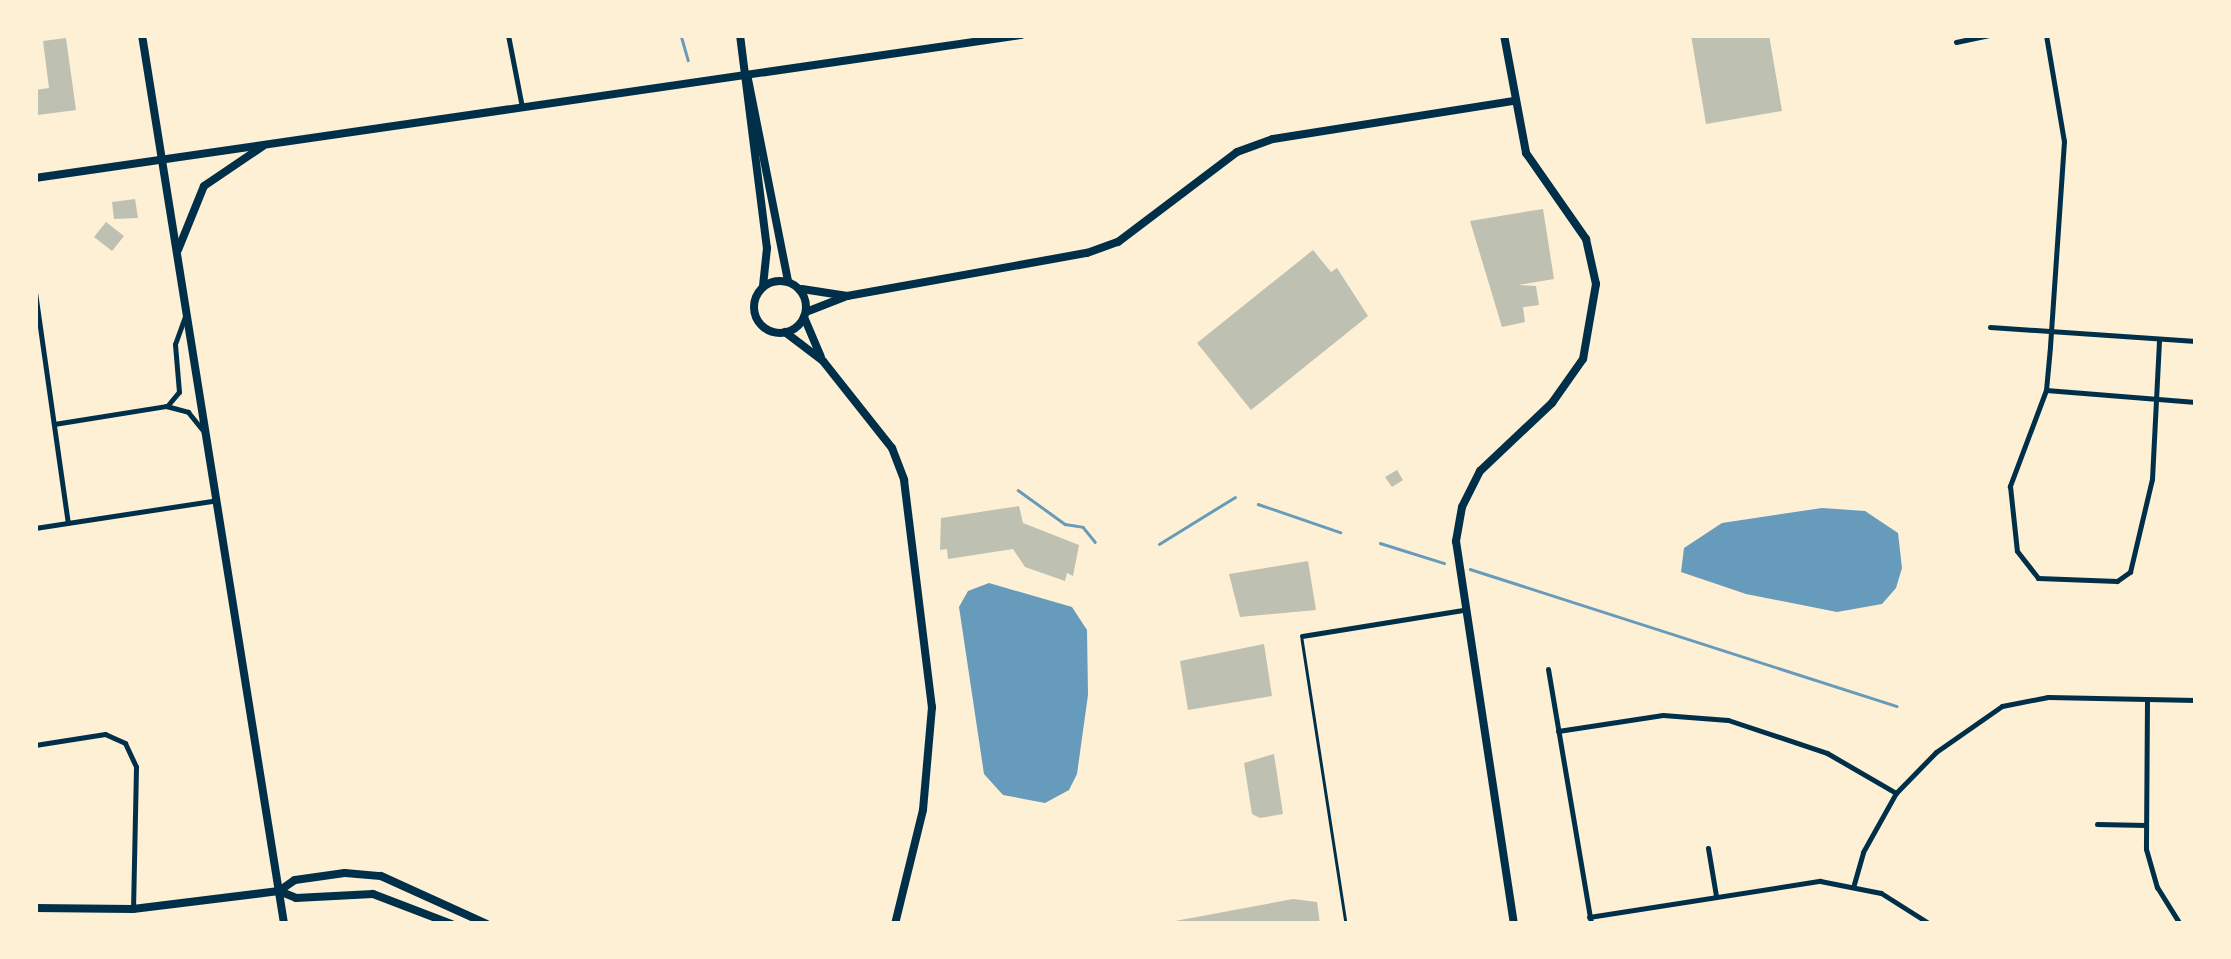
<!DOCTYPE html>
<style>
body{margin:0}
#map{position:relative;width:2231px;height:959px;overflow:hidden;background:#fdf0d5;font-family:"Work Sans",sans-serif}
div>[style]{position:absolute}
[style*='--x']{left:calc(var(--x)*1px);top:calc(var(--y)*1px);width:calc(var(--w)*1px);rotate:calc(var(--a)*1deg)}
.water>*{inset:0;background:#669bbc}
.stream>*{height:2.5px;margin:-1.25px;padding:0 1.25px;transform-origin:1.25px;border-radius:1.25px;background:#669bbc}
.building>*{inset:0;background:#bec0b2}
.service>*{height:2.5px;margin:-1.25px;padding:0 1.25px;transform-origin:1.25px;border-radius:1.25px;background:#003049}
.minor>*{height:5px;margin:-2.5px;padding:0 2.5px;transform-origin:2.5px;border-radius:2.5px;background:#003049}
.tertiary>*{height:8px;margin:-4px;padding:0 4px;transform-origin:4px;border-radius:4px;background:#003049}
.tertiary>.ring{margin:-4px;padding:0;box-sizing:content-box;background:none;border:8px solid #003049;border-radius:50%}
.secondary>*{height:8px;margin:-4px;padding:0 4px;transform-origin:4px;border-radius:4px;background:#003049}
span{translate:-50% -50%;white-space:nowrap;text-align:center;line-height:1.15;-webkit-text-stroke:8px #fdf0d5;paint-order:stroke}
.frame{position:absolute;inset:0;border:38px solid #fdf0d5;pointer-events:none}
</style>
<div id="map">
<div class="water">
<div style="clip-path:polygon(1822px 508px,1865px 511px,1898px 533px,1902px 568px,1896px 588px,1882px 604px,1837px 612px,1746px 594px,1681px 572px,1684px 548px,1722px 523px)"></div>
<div style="clip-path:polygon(989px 583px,1072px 607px,1087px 630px,1088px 695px,1077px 774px,1069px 790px,1045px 803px,1003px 795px,984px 774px,959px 607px,968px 591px)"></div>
</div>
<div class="stream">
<div style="--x:681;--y:35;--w:26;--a:74"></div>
<div style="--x:1018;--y:490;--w:58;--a:35.9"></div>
<div style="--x:1065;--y:524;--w:18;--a:9"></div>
<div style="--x:1083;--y:527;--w:19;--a:51"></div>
<div style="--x:1258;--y:504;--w:87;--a:18.9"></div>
<div style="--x:1380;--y:543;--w:67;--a:17.4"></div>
<div style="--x:1159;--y:544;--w:89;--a:-31.7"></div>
<div style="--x:1470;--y:569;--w:448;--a:17.8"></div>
</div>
<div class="building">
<div style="clip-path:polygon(1691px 35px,1769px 35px,1782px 111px,1706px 124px)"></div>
<div style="clip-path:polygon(66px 38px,76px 110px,38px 115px,35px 90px,49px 88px,43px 41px)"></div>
<div style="clip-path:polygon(135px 199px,138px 218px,114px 219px,112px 202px)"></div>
<div style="clip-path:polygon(1543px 209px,1554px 279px,1518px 285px,1536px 286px,1539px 305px,1523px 307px,1525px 322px,1502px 327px,1470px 221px)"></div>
<div style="clip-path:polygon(106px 222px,124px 236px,112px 251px,94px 237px)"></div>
<div style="clip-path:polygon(1313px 250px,1331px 272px,1337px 268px,1368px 316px,1251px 410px,1197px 343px)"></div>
<div style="clip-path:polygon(1397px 470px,1403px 480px,1392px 487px,1385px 477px)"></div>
<div style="clip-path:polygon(1019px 506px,1023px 523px,1079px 545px,1073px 576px,1067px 573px,1065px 581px,1025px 567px,1013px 549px,948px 559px,947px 549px,940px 550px,941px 518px)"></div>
<div style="clip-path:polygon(1308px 561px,1316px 610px,1240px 617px,1229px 574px)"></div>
<div style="clip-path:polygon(1264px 644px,1272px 696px,1188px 710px,1180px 661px)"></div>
<div style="clip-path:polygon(1274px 754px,1283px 814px,1260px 818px,1252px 814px,1244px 763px)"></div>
<div style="clip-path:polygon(1293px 899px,1317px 902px,1320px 924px,1159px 924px)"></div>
</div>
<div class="service">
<div style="--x:1302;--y:639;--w:288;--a:81.2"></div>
</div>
<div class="minor">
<div style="--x:508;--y:35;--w:73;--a:79"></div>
<div style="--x:2046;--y:35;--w:108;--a:80.4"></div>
<div style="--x:2064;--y:141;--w:206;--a:93.9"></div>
<div style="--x:2050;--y:347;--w:43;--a:95.3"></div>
<div style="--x:2046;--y:390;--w:103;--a:110.6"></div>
<div style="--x:2010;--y:486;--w:65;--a:83.9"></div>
<div style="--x:2017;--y:551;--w:34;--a:52"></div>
<div style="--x:2038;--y:578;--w:79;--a:2.2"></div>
<div style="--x:2117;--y:581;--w:16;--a:-35"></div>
<div style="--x:2130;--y:572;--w:96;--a:-76.7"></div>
<div style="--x:2152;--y:479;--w:140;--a:-87.1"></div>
<div style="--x:1956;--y:42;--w:35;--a:-12"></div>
<div style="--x:35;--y:292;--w:233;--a:81.9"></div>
<div style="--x:1990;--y:327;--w:206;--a:3.9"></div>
<div style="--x:2046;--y:390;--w:150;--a:4.6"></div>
<div style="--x:168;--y:405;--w:17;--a:-50"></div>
<div style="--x:179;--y:392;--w:48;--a:-94.8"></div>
<div style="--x:175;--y:344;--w:32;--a:-70"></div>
<div style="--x:54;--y:424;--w:113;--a:-9.1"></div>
<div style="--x:166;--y:406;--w:23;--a:15"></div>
<div style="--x:188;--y:412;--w:27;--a:51"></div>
<div style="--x:35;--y:528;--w:184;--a:-8.7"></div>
<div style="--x:1302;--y:636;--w:163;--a:-9.2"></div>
<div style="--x:1548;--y:669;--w:259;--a:80.4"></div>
<div style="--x:2147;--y:700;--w:149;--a:90.4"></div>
<div style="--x:2146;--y:849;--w:40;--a:74"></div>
<div style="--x:2157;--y:887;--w:44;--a:58.1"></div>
<div style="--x:1558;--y:731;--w:106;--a:-8.7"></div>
<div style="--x:1663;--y:715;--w:65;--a:4.4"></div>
<div style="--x:1728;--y:720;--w:104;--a:18.4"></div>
<div style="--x:1827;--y:753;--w:80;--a:30.1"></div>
<div style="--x:35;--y:745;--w:71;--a:-8.9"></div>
<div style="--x:105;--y:734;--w:22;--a:24"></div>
<div style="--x:125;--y:743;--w:26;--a:65"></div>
<div style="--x:136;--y:767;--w:142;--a:91.2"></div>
<div style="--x:2097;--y:824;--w:49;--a:1.2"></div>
<div style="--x:1708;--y:848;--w:49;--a:80.5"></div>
<div style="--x:1854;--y:884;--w:33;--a:-74"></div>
<div style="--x:1863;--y:852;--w:68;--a:-60.8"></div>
<div style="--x:1896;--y:793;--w:57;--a:-45.7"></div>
<div style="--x:1936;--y:752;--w:80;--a:-34.9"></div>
<div style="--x:2002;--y:706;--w:47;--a:-11.1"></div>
<div style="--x:2048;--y:697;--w:148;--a:1.2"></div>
<div style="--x:1589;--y:917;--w:234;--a:-8.9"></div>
<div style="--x:1820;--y:881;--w:62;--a:11.1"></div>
<div style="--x:1881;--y:893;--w:58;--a:32.3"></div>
</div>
<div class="tertiary">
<div style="--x:740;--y:35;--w:215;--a:82.8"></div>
<div style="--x:767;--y:248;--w:39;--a:96"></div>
<div style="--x:1504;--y:35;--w:120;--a:79.4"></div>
<div style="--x:1526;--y:153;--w:105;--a:55.1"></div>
<div style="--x:1586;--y:239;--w:46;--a:77.5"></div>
<div style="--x:1596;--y:284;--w:76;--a:99.8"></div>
<div style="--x:1583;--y:359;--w:54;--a:125.2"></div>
<div style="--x:1552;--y:403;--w:99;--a:136.6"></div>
<div style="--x:1480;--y:471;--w:40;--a:116.6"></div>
<div style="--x:1462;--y:507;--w:35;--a:100"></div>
<div style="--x:1456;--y:541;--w:387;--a:81.4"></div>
<div style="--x:748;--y:79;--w:206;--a:78.8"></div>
<div style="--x:178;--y:250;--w:69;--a:-67.9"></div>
<div style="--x:204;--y:186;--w:71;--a:-34.1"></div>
<div class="ring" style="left:754px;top:281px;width:44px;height:44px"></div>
<div style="--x:802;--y:289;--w:46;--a:8.8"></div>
<div style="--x:806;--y:312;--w:44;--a:-21.3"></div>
<div style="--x:847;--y:296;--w:244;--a:-10.2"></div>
<div style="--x:1087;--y:253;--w:33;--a:-20"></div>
<div style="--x:1118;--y:242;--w:149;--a:-37.1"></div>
<div style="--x:1237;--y:152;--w:38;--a:-20"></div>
<div style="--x:1273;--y:139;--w:244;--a:-9"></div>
<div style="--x:804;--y:317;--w:43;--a:67"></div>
<div style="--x:785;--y:332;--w:48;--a:37.3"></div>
<div style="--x:823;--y:361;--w:111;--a:51.6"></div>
<div style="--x:892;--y:448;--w:34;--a:69"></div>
<div style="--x:904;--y:480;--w:229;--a:83"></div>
<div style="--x:932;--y:707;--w:103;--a:95"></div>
<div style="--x:923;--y:810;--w:117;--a:103.8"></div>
<div style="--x:279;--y:891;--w:19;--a:-35"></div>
<div style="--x:295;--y:880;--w:50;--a:-8"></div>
<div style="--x:345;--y:873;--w:36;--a:5"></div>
<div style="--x:381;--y:876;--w:116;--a:24.4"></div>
<div style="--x:279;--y:891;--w:18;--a:22"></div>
<div style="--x:296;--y:898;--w:77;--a:-3"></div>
<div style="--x:373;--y:894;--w:84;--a:21"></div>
</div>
<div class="secondary">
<div style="--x:142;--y:35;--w:900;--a:80.92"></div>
<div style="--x:35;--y:178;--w:996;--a:-8.25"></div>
<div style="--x:35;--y:908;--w:98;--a:0.6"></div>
<div style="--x:133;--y:909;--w:147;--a:-7"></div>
</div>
<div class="frame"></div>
</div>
